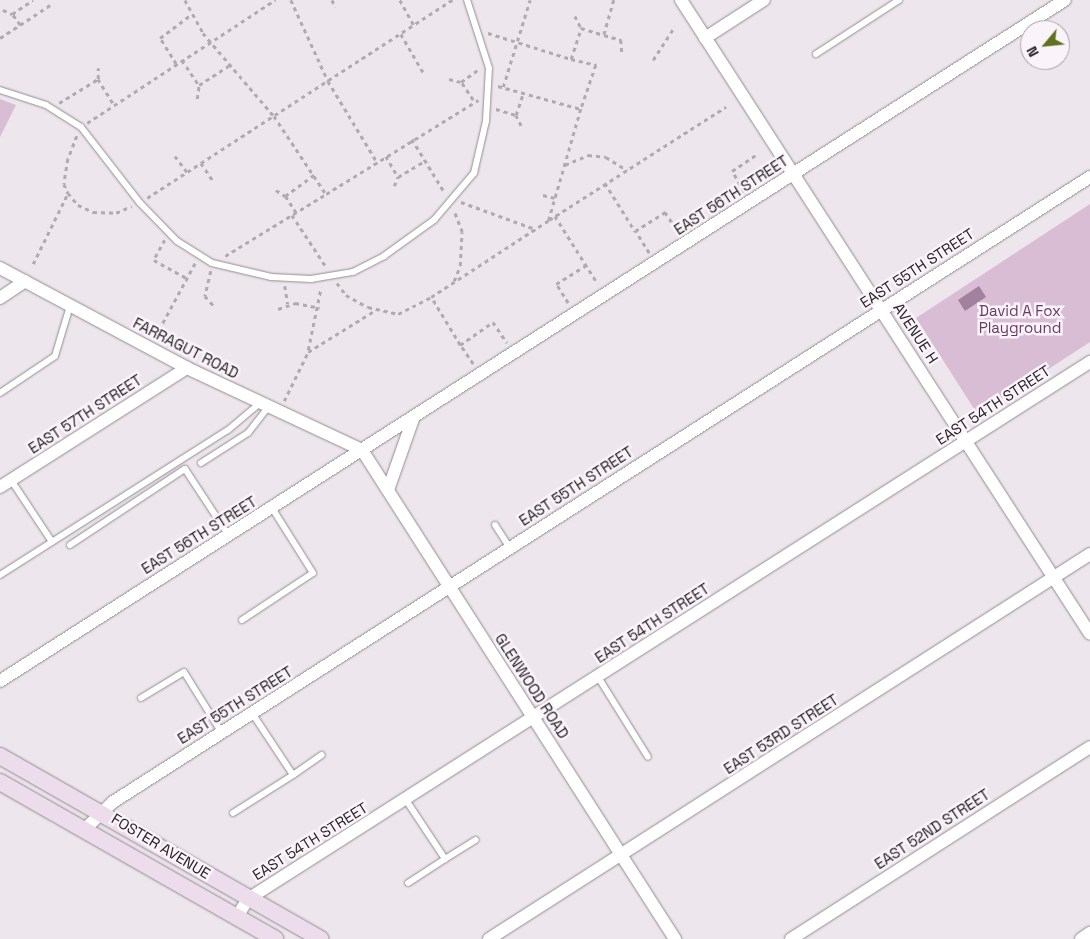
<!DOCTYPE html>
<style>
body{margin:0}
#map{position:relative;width:1090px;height:939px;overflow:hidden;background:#eee6ed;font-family:"Space Grotesk",sans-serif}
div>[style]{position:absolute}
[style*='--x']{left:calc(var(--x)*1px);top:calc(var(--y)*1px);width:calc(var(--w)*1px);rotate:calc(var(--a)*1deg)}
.green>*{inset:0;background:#d8bdd4}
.water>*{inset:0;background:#a1819d}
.path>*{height:2.5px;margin-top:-1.25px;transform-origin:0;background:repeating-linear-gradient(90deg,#b1aab0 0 4px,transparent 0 8px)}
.roads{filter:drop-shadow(0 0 1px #938c92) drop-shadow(0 0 1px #938c92)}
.service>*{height:6px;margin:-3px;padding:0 3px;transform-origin:3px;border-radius:3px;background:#fff}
.minor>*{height:12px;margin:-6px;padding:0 6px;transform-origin:6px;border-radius:6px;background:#fff}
.secondary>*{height:16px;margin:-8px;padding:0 8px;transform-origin:8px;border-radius:8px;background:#eddceb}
span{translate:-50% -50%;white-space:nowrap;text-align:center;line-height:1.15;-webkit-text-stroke:5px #fbf3fa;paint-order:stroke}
.street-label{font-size:15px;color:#242224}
.park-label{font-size:15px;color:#673b63}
.north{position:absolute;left:1020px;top:20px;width:50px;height:50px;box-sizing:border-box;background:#fbf3fa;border:1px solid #a59fa4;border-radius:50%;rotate:242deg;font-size:14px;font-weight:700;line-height:20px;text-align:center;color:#242224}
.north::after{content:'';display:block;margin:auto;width:18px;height:22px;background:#60711f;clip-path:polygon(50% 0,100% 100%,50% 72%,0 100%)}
</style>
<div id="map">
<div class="green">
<div style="clip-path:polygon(0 99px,16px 105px,0 137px)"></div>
<div style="clip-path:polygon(1090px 204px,1090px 342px,978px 415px,916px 318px)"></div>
</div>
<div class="water">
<div style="clip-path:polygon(979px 286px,986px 297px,965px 311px,958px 300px)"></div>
</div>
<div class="path">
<div style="--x:185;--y:0;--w:38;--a:61"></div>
<div style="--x:203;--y:33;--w:109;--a:49.5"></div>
<div style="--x:274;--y:116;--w:94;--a:56.3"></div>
<div style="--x:326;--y:194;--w:179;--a:-31.7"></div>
<div style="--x:291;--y:0;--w:89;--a:65.4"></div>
<div style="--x:328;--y:81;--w:95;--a:58.8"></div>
<div style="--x:332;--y:0;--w:8;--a:60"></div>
<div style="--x:400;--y:0;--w:29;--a:61"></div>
<div style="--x:614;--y:0;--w:36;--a:106"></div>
<div style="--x:604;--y:35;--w:18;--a:16"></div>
<div style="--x:621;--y:40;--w:13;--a:86"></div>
<div style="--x:3;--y:10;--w:10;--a:24"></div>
<div style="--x:575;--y:16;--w:13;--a:63"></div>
<div style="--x:20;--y:25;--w:14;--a:-126"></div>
<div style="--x:12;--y:14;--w:25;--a:-34"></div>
<div style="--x:488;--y:33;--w:87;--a:17.4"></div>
<div style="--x:571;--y:59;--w:33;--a:-72"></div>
<div style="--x:581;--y:28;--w:24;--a:17"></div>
<div style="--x:401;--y:34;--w:44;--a:59.9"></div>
<div style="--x:0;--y:38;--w:60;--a:-33.4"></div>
<div style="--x:571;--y:59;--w:26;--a:13"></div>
<div style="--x:596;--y:65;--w:46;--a:108.8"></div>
<div style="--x:182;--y:60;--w:30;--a:56"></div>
<div style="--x:199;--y:85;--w:38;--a:-33"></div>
<div style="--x:653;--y:60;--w:40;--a:-57.1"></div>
<div style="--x:176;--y:64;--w:31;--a:-122"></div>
<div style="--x:160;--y:38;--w:39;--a:-37"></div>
<div style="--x:98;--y:79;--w:11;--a:-90"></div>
<div style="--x:449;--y:79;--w:12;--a:14"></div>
<div style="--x:498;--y:86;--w:86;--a:15.5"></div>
<div style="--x:581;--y:109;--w:116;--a:106.1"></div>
<div style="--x:549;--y:220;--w:210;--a:-32.6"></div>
<div style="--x:503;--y:87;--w:91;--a:-72.8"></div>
<div style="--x:197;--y:99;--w:14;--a:-82"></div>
<div style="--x:473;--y:100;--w:22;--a:-124"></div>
<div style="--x:461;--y:82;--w:24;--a:-36"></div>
<div style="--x:59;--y:103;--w:46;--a:-31.6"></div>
<div style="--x:98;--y:79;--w:31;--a:58"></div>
<div style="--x:496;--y:109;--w:21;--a:17"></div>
<div style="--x:516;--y:115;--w:23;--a:-72"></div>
<div style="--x:516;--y:115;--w:13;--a:63"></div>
<div style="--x:87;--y:123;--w:225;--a:-33.2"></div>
<div style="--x:77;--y:136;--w:25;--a:111"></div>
<div style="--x:68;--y:159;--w:25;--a:99"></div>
<div style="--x:64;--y:184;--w:10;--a:66"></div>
<div style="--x:68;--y:193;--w:16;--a:50"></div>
<div style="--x:78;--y:205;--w:17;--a:25"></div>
<div style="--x:93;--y:212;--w:23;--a:2"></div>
<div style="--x:116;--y:213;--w:17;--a:-24"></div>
<div style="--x:412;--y:139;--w:63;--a:58.6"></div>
<div style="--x:175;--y:156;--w:20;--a:53"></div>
<div style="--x:386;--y:156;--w:24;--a:60"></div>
<div style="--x:398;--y:177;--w:31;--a:-31"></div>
<div style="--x:201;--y:163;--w:23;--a:56"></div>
<div style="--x:565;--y:165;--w:25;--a:-23"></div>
<div style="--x:588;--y:155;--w:18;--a:6"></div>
<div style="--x:606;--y:157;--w:25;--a:32"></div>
<div style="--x:605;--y:183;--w:57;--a:58"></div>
<div style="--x:394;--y:186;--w:10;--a:-66"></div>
<div style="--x:276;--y:190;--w:11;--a:34"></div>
<div style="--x:744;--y:192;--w:24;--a:-120"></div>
<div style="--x:732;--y:171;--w:29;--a:-34"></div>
<div style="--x:543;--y:195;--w:12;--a:14"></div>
<div style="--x:147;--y:198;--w:364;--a:-33"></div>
<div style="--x:461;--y:202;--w:79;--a:20"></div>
<div style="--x:296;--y:213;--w:20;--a:-123"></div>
<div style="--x:285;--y:196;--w:36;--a:-36"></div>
<div style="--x:292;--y:215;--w:64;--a:56.6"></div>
<div style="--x:555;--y:216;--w:80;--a:57.7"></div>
<div style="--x:165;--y:240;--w:23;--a:119"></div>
<div style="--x:154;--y:260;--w:38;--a:29"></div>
<div style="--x:649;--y:253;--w:26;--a:-122"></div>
<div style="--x:635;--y:231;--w:36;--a:-32"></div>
<div style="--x:665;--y:212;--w:25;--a:56"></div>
<div style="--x:225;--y:256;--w:119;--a:-31.5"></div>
<div style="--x:33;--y:264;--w:79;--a:-63.8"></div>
<div style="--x:211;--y:271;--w:26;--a:103"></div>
<div style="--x:205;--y:296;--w:13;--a:48"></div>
<div style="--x:454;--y:281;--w:16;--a:-68"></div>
<div style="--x:460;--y:266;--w:34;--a:-87"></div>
<div style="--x:462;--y:232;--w:22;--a:-111"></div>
<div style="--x:337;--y:283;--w:15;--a:53"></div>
<div style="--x:346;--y:295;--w:25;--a:29"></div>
<div style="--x:368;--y:307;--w:31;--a:13"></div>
<div style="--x:398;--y:314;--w:36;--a:-27"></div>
<div style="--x:285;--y:286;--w:18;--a:81"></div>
<div style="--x:568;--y:303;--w:22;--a:-122"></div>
<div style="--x:556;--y:284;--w:36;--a:-32"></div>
<div style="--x:278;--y:309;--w:18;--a:-19"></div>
<div style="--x:295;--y:303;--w:25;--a:11"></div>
<div style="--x:155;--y:337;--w:84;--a:-61.6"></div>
<div style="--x:460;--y:345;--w:56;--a:-121.1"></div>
<div style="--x:431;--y:297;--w:141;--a:-33.1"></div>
<div style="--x:308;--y:350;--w:64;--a:-78.3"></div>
<div style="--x:473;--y:364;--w:23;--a:-124"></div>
<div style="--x:460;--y:345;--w:40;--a:-34.9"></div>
<div style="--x:493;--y:322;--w:25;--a:56"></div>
<div style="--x:284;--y:401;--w:55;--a:-63.9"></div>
<div style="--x:308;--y:352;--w:81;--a:-31.9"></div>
</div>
<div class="roads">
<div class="service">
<div style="--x:816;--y:54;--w:99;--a:-33"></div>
<div style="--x:0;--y:90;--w:48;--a:18.1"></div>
<div style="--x:46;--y:105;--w:41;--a:32.2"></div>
<div style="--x:81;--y:127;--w:96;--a:52.2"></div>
<div style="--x:140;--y:203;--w:53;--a:45.8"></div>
<div style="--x:177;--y:241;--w:41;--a:32.2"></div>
<div style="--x:212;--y:263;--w:61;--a:13.3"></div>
<div style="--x:271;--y:277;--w:40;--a:2.9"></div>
<div style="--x:311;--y:279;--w:43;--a:-9.5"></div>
<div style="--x:353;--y:272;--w:35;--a:-27"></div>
<div style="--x:384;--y:256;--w:62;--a:-35.8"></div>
<div style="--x:434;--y:220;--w:62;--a:-49.6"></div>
<div style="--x:474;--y:173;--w:53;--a:-77"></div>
<div style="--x:486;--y:121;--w:53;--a:-86.8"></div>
<div style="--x:489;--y:68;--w:71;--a:-107.9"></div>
<div style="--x:0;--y:393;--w:66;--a:-33.9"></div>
<div style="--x:55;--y:356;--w:52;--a:-73.3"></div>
<div style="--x:201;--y:463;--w:56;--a:-32.6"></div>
<div style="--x:248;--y:433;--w:33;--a:-52"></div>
<div style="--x:11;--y:480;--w:74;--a:56.5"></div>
<div style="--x:495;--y:525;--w:27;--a:57"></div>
<div style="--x:70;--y:545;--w:138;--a:-33.5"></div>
<div style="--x:185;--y:469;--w:80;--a:56.7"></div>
<div style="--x:0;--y:575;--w:270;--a:-32.5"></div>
<div style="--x:228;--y:430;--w:42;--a:-40.2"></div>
<div style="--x:242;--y:620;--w:85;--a:-33.5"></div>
<div style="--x:313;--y:573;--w:77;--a:-122.2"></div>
<div style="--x:598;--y:677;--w:94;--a:58"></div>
<div style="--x:141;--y:698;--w:50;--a:-31.2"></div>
<div style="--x:184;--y:672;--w:72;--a:58.1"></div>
<div style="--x:252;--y:713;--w:74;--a:56.5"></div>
<div style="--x:293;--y:775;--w:35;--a:-35"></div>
<div style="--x:406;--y:800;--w:71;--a:56.5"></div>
<div style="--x:445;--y:859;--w:44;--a:147"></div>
<div style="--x:233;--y:813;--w:71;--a:-32.3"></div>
<div style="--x:445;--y:859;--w:36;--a:-32"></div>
</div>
<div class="minor">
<div style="--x:681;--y:0;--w:754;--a:57.17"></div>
<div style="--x:705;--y:38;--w:70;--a:-32.8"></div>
<div style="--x:0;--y:268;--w:212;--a:28.1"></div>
<div style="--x:187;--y:368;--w:193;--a:25.1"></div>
<div style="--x:0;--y:298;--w:30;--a:-34"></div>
<div style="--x:362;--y:450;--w:581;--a:57.38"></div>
<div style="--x:0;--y:487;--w:222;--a:-32.5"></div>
<div style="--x:388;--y:490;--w:78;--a:-70.6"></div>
<div style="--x:0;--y:681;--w:1264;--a:-32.6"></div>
<div style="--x:84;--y:830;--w:40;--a:-44"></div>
<div style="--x:113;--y:802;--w:1160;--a:-32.61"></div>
<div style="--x:237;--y:917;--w:21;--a:-59"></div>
<div style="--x:248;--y:899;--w:999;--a:-32.53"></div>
<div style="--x:489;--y:939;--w:714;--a:-32.64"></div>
<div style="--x:791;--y:939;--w:355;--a:-32.7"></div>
<div style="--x:1081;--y:939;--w:11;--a:-34"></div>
</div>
<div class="secondary">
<div style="--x:0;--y:756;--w:369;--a:29.7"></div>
<div style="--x:0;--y:782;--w:317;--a:29.7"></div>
</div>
</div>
<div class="street-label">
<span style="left:731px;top:195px;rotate:-33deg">EAST 56TH STREET</span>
<span style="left:917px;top:268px;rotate:-33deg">EAST 55TH STREET</span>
<span style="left:916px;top:333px;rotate:57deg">AVENUE H</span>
<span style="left:186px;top:348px;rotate:27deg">FARRAGUT ROAD</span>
<span style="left:993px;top:405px;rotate:-33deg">EAST 54TH STREET</span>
<span style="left:85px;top:414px;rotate:-33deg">EAST 57TH STREET</span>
<span style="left:576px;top:486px;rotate:-33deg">EAST 55TH STREET</span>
<span style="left:199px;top:535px;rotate:-32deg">EAST 56TH STREET</span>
<span style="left:652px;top:623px;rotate:-33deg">EAST 54TH STREET</span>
<span style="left:532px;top:686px;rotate:57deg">GLENWOOD ROAD</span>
<span style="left:235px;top:705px;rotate:-32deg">EAST 55TH STREET</span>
<span style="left:781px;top:734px;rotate:-33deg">EAST 53RD STREET</span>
<span style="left:932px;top:829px;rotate:-33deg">EAST 52ND STREET</span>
<span style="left:310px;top:841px;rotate:-32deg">EAST 54TH STREET</span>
<span style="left:161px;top:846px;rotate:31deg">FOSTER AVENUE</span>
</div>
<div class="park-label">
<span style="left:1020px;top:319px">David A Fox<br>Playground</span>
</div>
<div class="north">N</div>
</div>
